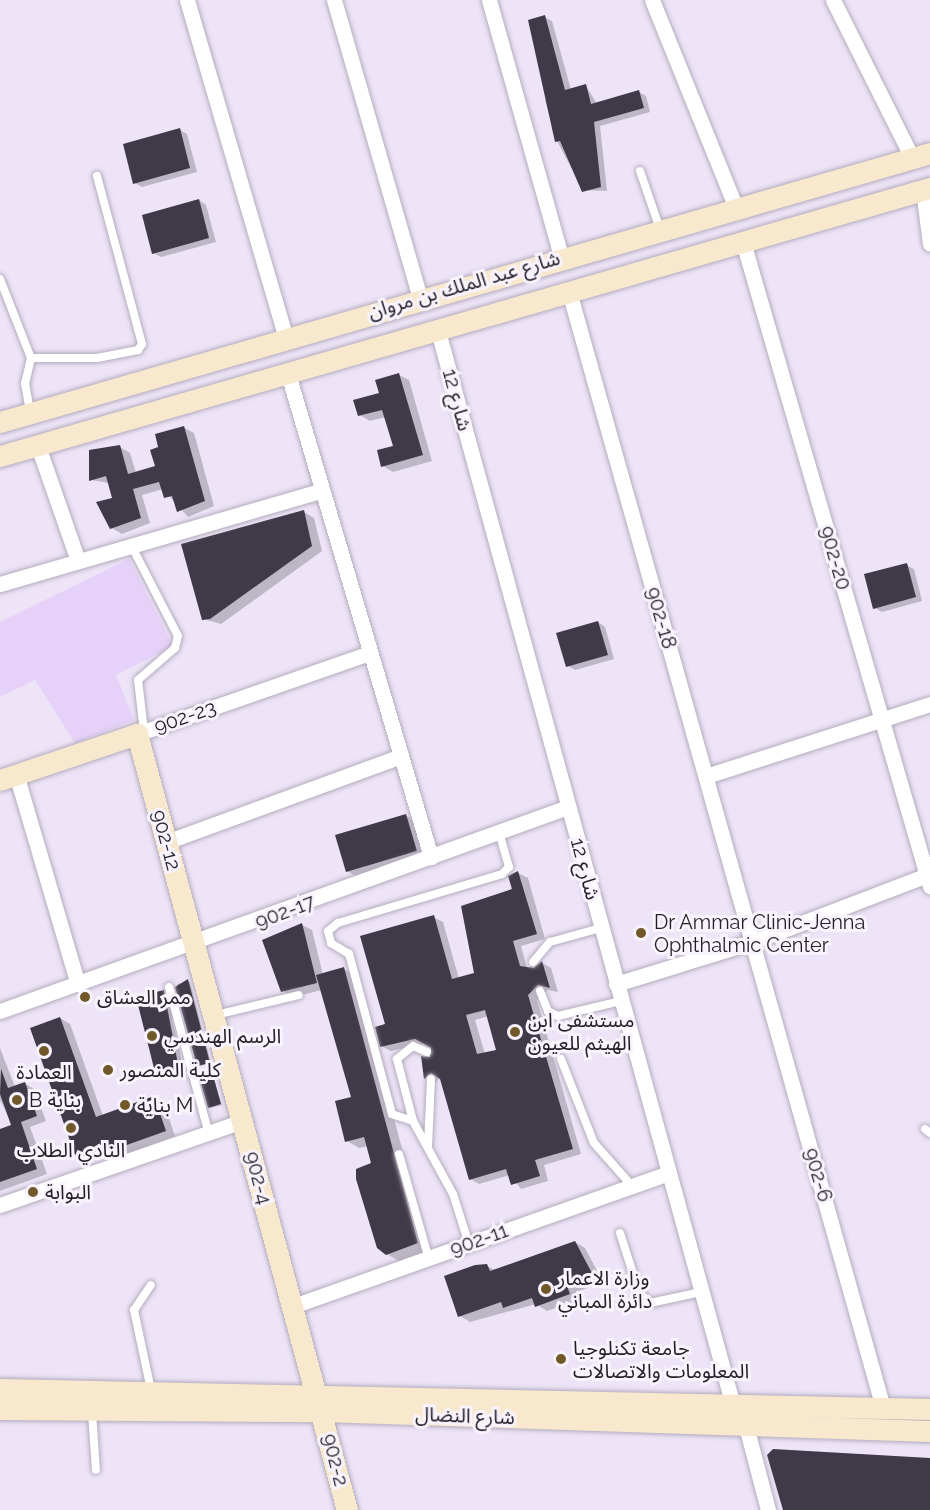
<!DOCTYPE html>
<meta charset="utf-8">
<style>
body{margin:0}
#map{position:relative;width:930px;height:1510px;overflow:hidden;background:#ede4f7;font-family:Raleway,"Noto Sans Arabic",sans-serif}
div>[style]{position:absolute}
[style*='--x']{left:calc(var(--x)*1px);top:calc(var(--y)*1px);width:calc(var(--w)*1px);rotate:calc(var(--a)*1deg)}
.green>*{inset:0;background:#e6d1f9}
.shadow>*{inset:0;background:#0003}
.building>*{inset:0;background:#403947}
.roads{filter:drop-shadow(0 0 2px #b4acbd) drop-shadow(0 0 2px #b4acbd)}
.lane>*{height:8px;margin:-4px;padding:0 4px;transform-origin:4px;border-radius:4px;background:#fff}
.street>*{height:15px;margin:-7.5px;padding:0 7.5px;transform-origin:7.5px;border-radius:7.5px;background:#fff}
.secondary>*{height:21px;margin:-10.5px;padding:0 10.5px;transform-origin:10.5px;border-radius:10.5px;background:#f8e9ce}
.dots>*{width:16px;height:16px;translate:-50% -50%;box-sizing:border-box;border:3px solid #f9f3fe;border-radius:50%}
span{translate:-50% -50%;white-space:nowrap;text-align:center;line-height:1.15;-webkit-text-stroke:6px #f9f3fe;paint-order:stroke}
.street-label{font-size:20px;color:#231f26}
.poi-label{font-size:20px;color:#231f26}
.left{translate:0 -50%;text-align:left}
</style>
<div id="map">
<div class="green">
<div style="clip-path:polygon(129px 559px,173px 646px,116px 675px,134px 720px,75px 743px,35px 680px,0 697px,0 622px)"></div>
</div>
<div class="shadow">
<div style="clip-path:polygon(544px 17px,552px 21px,571px 90px,586px 86px,597px 104px,639px 92px,646px 96px,650px 112px,600px 126px,607px 191px,583px 190px,557px 141px,545px 100px,551px 98px)"></div>
<div style="clip-path:polygon(180px 130px,187px 134px,197px 172px,142px 187px,135px 183px)"></div>
<div style="clip-path:polygon(199px 200px,206px 205px,216px 242px,161px 257px,153px 253px)"></div>
<div style="clip-path:polygon(399px 375px,409px 380px,432px 461px,393px 472px,383px 466px,394px 447px,386px 417px,370px 421px,360px 415px)"></div>
<div style="clip-path:polygon(183px 427px,194px 433px,214px 506px,188px 517px,163px 489px,142px 495px,150px 523px,122px 534px,112px 528px,98px 503px,113px 499px,109px 483px,91px 480px,120px 447px,130px 453px,136px 473px,157px 467px,160px 448px)"></div>
<div style="clip-path:polygon(304px 512px,314px 518px,322px 551px,221px 624px,203px 619px)"></div>
<div style="clip-path:polygon(906px 565px,914px 569px,922px 601px,882px 612px,875px 608px)"></div>
<div style="clip-path:polygon(598px 622px,605px 627px,614px 659px,575px 670px,568px 666px)"></div>
<div style="clip-path:polygon(405px 815px,416px 821px,426px 856px,358px 877px,347px 871px)"></div>
<div style="clip-path:polygon(evenodd,518px 873px,528px 878px,545px 939px,521px 946px,527px 968px,542px 963px,551px 968px,558px 992px,548px 990px,537px 1000px,581px 1154px,544px 1165px,548px 1181px,521px 1189px,510px 1175px,479px 1184px,470px 1179px,441px 1077px,434px 1084px,425px 1078px,422px 1058px,431px 1059px,434px 1048px,426px 1043px,391px 1051px,381px 1046px,433px 917px,443px 922px,459px 979px,475px 974px,518px 873px,488px 1016px,498px 1051px,485px 1054px,475px 1020px,488px 1016px)"></div>
<div style="clip-path:polygon(302px 925px,312px 930px,323px 975px,344px 969px,356px 976px,429px 1250px,399px 1261px,387px 1254px,368px 1146px,359px 1148px,347px 1141px,353px 1098px,322px 990px,293px 997px,283px 991px)"></div>
<div style="clip-path:polygon(190px 982px,211px 1063px,200px 1066px,177px 984px)"></div>
<div style="clip-path:polygon(163px 992px,171px 996px,177px 1018px,172px 1019px,185px 1074px,165px 1079px,157px 1075px)"></div>
<div style="clip-path:polygon(60px 1018px,70px 1024px,103px 1116px,154px 1098px,164px 1104px,175px 1136px,121px 1156px,112px 1150px,86px 1160px,76px 1154px)"></div>
<div style="clip-path:polygon(0 1048px,15px 1087px,24px 1083px,34px 1089px,46px 1121px,30px 1127px,47px 1174px,0 1191px,0 1131px,13px 1126px,0 1100px)"></div>
<div style="clip-path:polygon(213px 1077px,222px 1105px,211px 1108px,209px 1107px)"></div>
<div style="clip-path:polygon(575px 1242px,585px 1248px,603px 1282px,576px 1292px,579px 1300px,547px 1311px,536px 1304px,470px 1322px,460px 1316px,487px 1266px,496px 1271px)"></div>
</div>
<div class="building">
<div style="clip-path:polygon(545px 15px,565px 90px,586px 84px,591px 104px,639px 90px,644px 108px,594px 122px,601px 187px,582px 192px,560px 141px,555px 142px,528px 20px)"></div>
<div style="clip-path:polygon(180px 128px,190px 168px,133px 184px,123px 144px)"></div>
<div style="clip-path:polygon(199px 199px,209px 238px,152px 254px,142px 215px)"></div>
<div style="clip-path:polygon(399px 373px,423px 455px,381px 467px,377px 450px,393px 446px,382px 410px,358px 416px,353px 400px,379px 393px,375px 380px)"></div>
<div style="clip-path:polygon(184px 426px,205px 501px,177px 512px,172px 496px,164px 498px,159px 482px,133px 489px,141px 518px,110px 529px,96px 502px,112px 498px,106px 476px,89px 481px,89px 450px,120px 445px,128px 474px,155px 466px,150px 450px,158px 447px,155px 434px)"></div>
<div style="clip-path:polygon(304px 510px,312px 546px,210px 619px,202px 620px,181px 544px)"></div>
<div style="clip-path:polygon(907px 563px,916px 597px,873px 609px,864px 574px)"></div>
<div style="clip-path:polygon(598px 621px,608px 655px,566px 667px,556px 633px)"></div>
<div style="clip-path:polygon(406px 814px,417px 851px,346px 872px,335px 835px)"></div>
<div style="clip-path:polygon(evenodd,518px 871px,537px 934px,513px 941px,520px 966px,534px 968px,542px 961px,550px 988px,538px 985px,528px 995px,573px 1149px,535px 1160px,540px 1176px,511px 1185px,506px 1169px,469px 1180px,440px 1079px,431px 1073px,424px 1079px,421px 1056px,430px 1057px,431px 1048px,415px 1039px,380px 1047px,375px 1027px,385px 1024px,360px 936px,434px 915px,452px 979px,474px 973px,461px 906px,512px 889px,508px 876px,518px 871px,485px 1010px,496px 1050px,477px 1054px,466px 1015px,485px 1010px)"></div>
<div style="clip-path:polygon(302px 923px,317px 983px,281px 992px,262px 940px)"></div>
<div style="clip-path:polygon(344px 967px,418px 1243px,386px 1255px,377px 1248px,356px 1179px,356px 1169px,371px 1163px,364px 1137px,345px 1142px,335px 1101px,351px 1097px,316px 975px)"></div>
<div style="clip-path:polygon(188px 979px,210px 1063px,197px 1066px,175px 987px)"></div>
<div style="clip-path:polygon(164px 990px,179px 1070px,156px 1076px,136px 997px)"></div>
<div style="clip-path:polygon(60px 1017px,96px 1117px,154px 1096px,166px 1131px,110px 1151px,107px 1143px,75px 1155px,30px 1028px)"></div>
<div style="clip-path:polygon(1px 1069px,8px 1088px,25px 1082px,37px 1116px,21px 1122px,37px 1169px,0 1182px,0 1129px,11px 1125px,0 1094px)"></div>
<div style="clip-path:polygon(213px 1075px,221px 1104px,208px 1108px,200px 1080px)"></div>
<div style="clip-path:polygon(575px 1241px,594px 1277px,567px 1286px,570px 1294px,535px 1307px,532px 1298px,503px 1308px,501px 1302px,458px 1317px,444px 1276px,475px 1265px,487px 1264px,490px 1271px)"></div>
<div style="clip-path:polygon(773px 1449px,930px 1458px,930px 1510px,783px 1510px,767px 1455px)"></div>
</div>
<div class="roads">
<div class="lane">
<div style="--x:640;--y:171;--w:61;--a:71"></div>
<div style="--x:0;--y:279;--w:85;--a:68.6"></div>
<div style="--x:31;--y:358;--w:26;--a:103"></div>
<div style="--x:25;--y:383;--w:29;--a:80"></div>
<div style="--x:31;--y:358;--w:66;--a:0"></div>
<div style="--x:97;--y:358;--w:42;--a:-11"></div>
<div style="--x:138;--y:350;--w:7;--a:-56"></div>
<div style="--x:142;--y:344;--w:174;--a:-105"></div>
<div style="--x:131;--y:545;--w:102;--a:62.7"></div>
<div style="--x:178;--y:636;--w:12;--a:104"></div>
<div style="--x:175;--y:648;--w:49;--a:139.1"></div>
<div style="--x:138;--y:680;--w:51;--a:83.3"></div>
<div style="--x:533;--y:962;--w:26;--a:-50"></div>
<div style="--x:550;--y:942;--w:53;--a:-15.4"></div>
<div style="--x:169;--y:987;--w:152;--a:74.8"></div>
<div style="--x:540;--y:991;--w:22;--a:68"></div>
<div style="--x:548;--y:1011;--w:11;--a:27"></div>
<div style="--x:558;--y:1016;--w:65;--a:-13.4"></div>
<div style="--x:216;--y:1015;--w:85;--a:-13.5"></div>
<div style="--x:427;--y:1052;--w:15;--a:-157"></div>
<div style="--x:413;--y:1046;--w:21;--a:141"></div>
<div style="--x:397;--y:1059;--w:64;--a:75.5"></div>
<div style="--x:413;--y:1121;--w:83;--a:61.3"></div>
<div style="--x:453;--y:1194;--w:52;--a:72.3"></div>
<div style="--x:561;--y:1059;--w:90;--a:68.6"></div>
<div style="--x:594;--y:1143;--w:57;--a:48.5"></div>
<div style="--x:413;--y:1121;--w:22;--a:-162"></div>
<div style="--x:392;--y:1114;--w:166;--a:-105"></div>
<div style="--x:349;--y:954;--w:21;--a:-149"></div>
<div style="--x:331;--y:943;--w:12;--a:-104"></div>
<div style="--x:328;--y:931;--w:13;--a:-39"></div>
<div style="--x:338;--y:923;--w:171;--a:-16.6"></div>
<div style="--x:502;--y:874;--w:10;--a:-45"></div>
<div style="--x:509;--y:867;--w:36;--a:-106"></div>
<div style="--x:925;--y:1129;--w:6;--a:39"></div>
<div style="--x:428;--y:1147;--w:68;--a:-87.5"></div>
<div style="--x:399;--y:1154;--w:109;--a:74.1"></div>
<div style="--x:620;--y:1233;--w:62;--a:72.1"></div>
<div style="--x:639;--y:1292;--w:16;--a:45"></div>
<div style="--x:650;--y:1303;--w:52;--a:-12.2"></div>
<div style="--x:151;--y:1390;--w:82;--a:-102"></div>
<div style="--x:134;--y:1310;--w:30;--a:-56"></div>
<div style="--x:92;--y:1412;--w:58;--a:86.1"></div>
</div>
<div class="street">
<div style="--x:187;--y:0;--w:350;--a:73.7"></div>
<div style="--x:334;--y:0;--w:309;--a:73.9"></div>
<div style="--x:489;--y:0;--w:267;--a:74.3"></div>
<div style="--x:652;--y:0;--w:227;--a:68"></div>
<div style="--x:833;--y:0;--w:177;--a:63.4"></div>
<div style="--x:923;--y:190;--w:54;--a:82.6"></div>
<div style="--x:743;--y:242;--w:671;--a:73.81"></div>
<div style="--x:570;--y:295;--w:1156;--a:74.29"></div>
<div style="--x:438;--y:331;--w:1115;--a:74.65"></div>
<div style="--x:288;--y:374;--w:504;--a:73.51"></div>
<div style="--x:38;--y:446;--w:119;--a:70.8"></div>
<div style="--x:0;--y:584;--w:334;--a:-16.2"></div>
<div style="--x:137;--y:734;--w:247;--a:-19.2"></div>
<div style="--x:16;--y:774;--w:219;--a:73.6"></div>
<div style="--x:706;--y:776;--w:235;--a:-17.8"></div>
<div style="--x:166;--y:842;--w:250;--a:-20.1"></div>
<div style="--x:616;--y:984;--w:142;--a:-17.2"></div>
<div style="--x:752;--y:942;--w:191;--a:-20.9"></div>
<div style="--x:0;--y:1011;--w:604;--a:-19.76"></div>
<div style="--x:0;--y:1205;--w:256;--a:-19.1"></div>
<div style="--x:293;--y:1306;--w:396;--a:-19.5"></div>
<div style="--x:746;--y:1426;--w:87;--a:75.3"></div>
</div>
<div class="secondary">
<div style="--x:0;--y:422;--w:968;--a:-16.13"></div>
<div style="--x:0;--y:456;--w:968;--a:-16.08"></div>
<div style="--x:0;--y:780;--w:145;--a:-18.6"></div>
<div style="--x:137;--y:734;--w:804;--a:74.86"></div>
<div style="--x:0;--y:1389;--w:930;--a:1.23"></div>
<div style="--x:0;--y:1409;--w:322;--a:0.4"></div>
<div style="--x:322;--y:1411;--w:608;--a:1.88"></div>
</div>
</div>
<div class="dots">
<div style="left:641px;top:933px;background:#715829"></div>
<div style="left:85px;top:997px;background:#715829"></div>
<div style="left:515px;top:1032px;background:#715829"></div>
<div style="left:152px;top:1036px;background:#715829"></div>
<div style="left:44px;top:1051px;background:#715829"></div>
<div style="left:108px;top:1070px;background:#715829"></div>
<div style="left:17px;top:1100px;background:#715829"></div>
<div style="left:125px;top:1105px;background:#715829"></div>
<div style="left:71px;top:1128px;background:#715829"></div>
<div style="left:33px;top:1192px;background:#715829"></div>
<div style="left:546px;top:1289px;background:#715829"></div>
<div style="left:561px;top:1359px;background:#715829"></div>
</div>
<div class="street-label">
<span style="left:464px;top:285px;rotate:-16deg">شارع عبد الملك بن مروان</span>
<span style="left:457px;top:400px;rotate:75deg">شارع 12</span>
<span style="left:835px;top:558px;rotate:74deg">902-20</span>
<span style="left:661px;top:618px;rotate:74deg">902-18</span>
<span style="left:185px;top:717px;rotate:-19deg">902-23</span>
<span style="left:166px;top:840px;rotate:75deg">902-12</span>
<span style="left:585px;top:869px;rotate:75deg">شارع 12</span>
<span style="left:285px;top:912px;rotate:-21deg">902-17</span>
<span style="left:818px;top:1175px;rotate:74deg">902-6</span>
<span style="left:258px;top:1178px;rotate:75deg">902-4</span>
<span style="left:479px;top:1240px;rotate:-20deg">902-11</span>
<span style="left:465px;top:1416px;rotate:2deg">شارع النضال</span>
<span style="left:335px;top:1460px;rotate:76deg">902-2</span>
</div>
<div class="poi-label">
<span class="left" style="left:654px;top:934px">Dr Ammar Clinic-Jenna<br>Ophthalmic Center</span>
<span class="left" style="left:97px;top:997px">ممر العشاق</span>
<span class="left" style="left:528px;top:1032px">مستشفى ابن<br>الهيثم للعيون</span>
<span class="left" style="left:164px;top:1036px">الرسم الهندسي</span>
<span class="left" style="left:120px;top:1070px">كلية المنصور</span>
<span style="left:44px;top:1072px">العمادة</span>
<span class="left" style="left:29px;top:1100px">B بناية</span>
<span class="left" style="left:137px;top:1105px">بناية M</span>
<span style="left:71px;top:1150px">النادي الطلاب</span>
<span class="left" style="left:45px;top:1192px">البوابة</span>
<span class="left" style="left:558px;top:1290px">وزارة الاعمار<br>دائرة المباني</span>
<span class="left" style="left:573px;top:1360px">جامعة تكنلوجيا<br>المعلومات والاتصالات</span>
</div>
</div>
